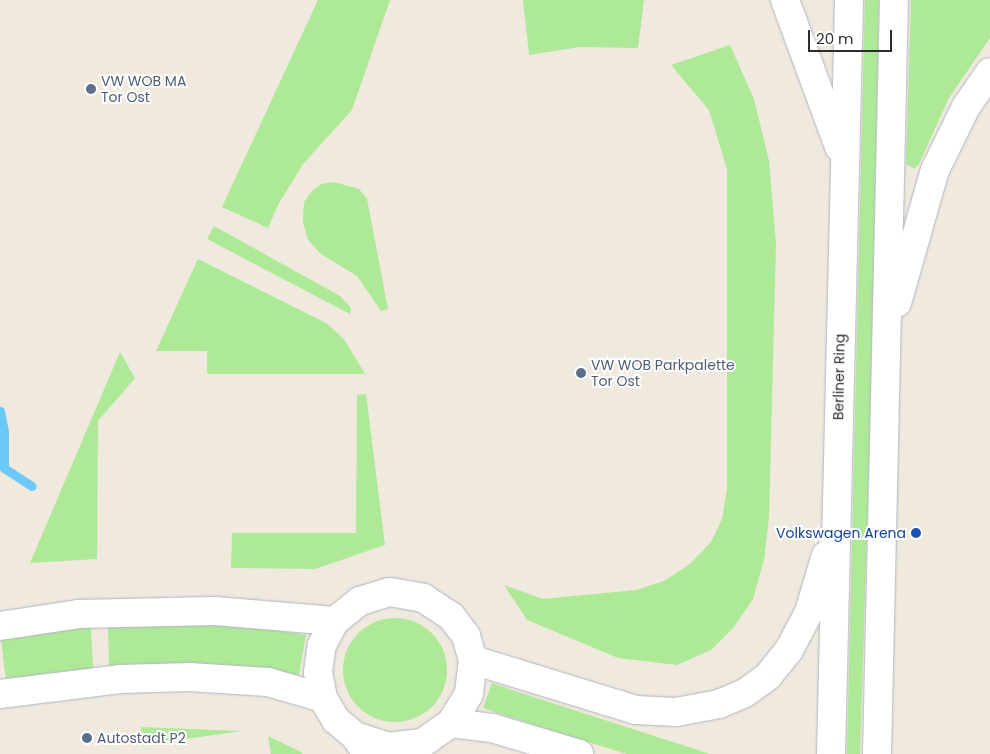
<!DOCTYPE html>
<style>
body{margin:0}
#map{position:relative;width:990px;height:754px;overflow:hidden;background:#efe9de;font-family:Poppins,sans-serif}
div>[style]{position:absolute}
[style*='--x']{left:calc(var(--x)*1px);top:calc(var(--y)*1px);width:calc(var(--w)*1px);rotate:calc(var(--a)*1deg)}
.green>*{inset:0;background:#aee998}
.round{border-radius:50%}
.stream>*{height:9px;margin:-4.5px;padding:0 4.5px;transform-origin:4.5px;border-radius:4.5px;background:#6bc8f7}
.roads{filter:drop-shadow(0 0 1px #b2b4c1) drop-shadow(0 0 1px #b2b4c1)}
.secondary>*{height:28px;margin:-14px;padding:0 14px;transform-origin:14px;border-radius:14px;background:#fff}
.dots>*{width:14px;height:14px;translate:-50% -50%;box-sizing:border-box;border:2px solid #fff;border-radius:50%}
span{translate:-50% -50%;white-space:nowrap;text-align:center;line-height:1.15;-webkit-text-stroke:4px #fff;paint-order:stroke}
.service-label{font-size:14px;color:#4e5e75}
.left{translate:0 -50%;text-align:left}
.street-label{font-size:14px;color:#2d2d2d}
.transit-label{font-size:14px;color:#164399}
.right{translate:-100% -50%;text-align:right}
.scale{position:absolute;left:808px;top:30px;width:84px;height:22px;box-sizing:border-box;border:2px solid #2d2d2d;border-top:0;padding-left:6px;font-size:15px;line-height:18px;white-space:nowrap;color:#2d2d2d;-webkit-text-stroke:4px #fff;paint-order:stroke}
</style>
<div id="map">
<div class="green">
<div style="clip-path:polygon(318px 0,390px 0,352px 110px,303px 164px,278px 205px,268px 228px,222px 207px)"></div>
<div style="clip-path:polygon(523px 0,644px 0,638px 48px,580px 47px,529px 55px)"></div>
<div style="clip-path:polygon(865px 0,879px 0,870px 430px,860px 754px,847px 754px)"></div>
<div style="clip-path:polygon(911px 0,990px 0,990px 38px,949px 98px,919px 164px,914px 169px,906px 164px)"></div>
<div style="clip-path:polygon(730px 45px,754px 99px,769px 161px,776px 243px,769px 518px,764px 560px,753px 599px,734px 627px,711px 650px,677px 665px,618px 658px,527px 620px,504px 585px,543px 599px,636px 590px,664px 581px,690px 564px,711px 542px,722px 519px,727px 489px,727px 169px,709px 110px,671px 65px)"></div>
<div style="clip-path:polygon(334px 182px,359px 189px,367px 199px,388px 309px,381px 311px,357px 276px,321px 254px,308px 240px,303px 222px,304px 202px,312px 191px,321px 184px)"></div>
<div style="clip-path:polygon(214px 226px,340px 296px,351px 308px,350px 314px,207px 239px)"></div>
<div style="clip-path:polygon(198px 259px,326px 323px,344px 339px,365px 374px,207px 374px,207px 351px,156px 351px)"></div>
<div style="clip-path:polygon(120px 352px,135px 378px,98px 421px,97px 559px,30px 563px)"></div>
<div style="clip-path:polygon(366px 394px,385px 545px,315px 569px,231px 568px,232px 533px,356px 533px,357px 395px)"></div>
<div class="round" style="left:343px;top:618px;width:104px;height:104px"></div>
<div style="clip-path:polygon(188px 624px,264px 628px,306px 635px,299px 675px,252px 669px,109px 668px,108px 626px)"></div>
<div style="clip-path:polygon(91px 627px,93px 669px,6px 682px,1px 639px)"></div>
<div style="clip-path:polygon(492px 683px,506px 688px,710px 754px,626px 754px,497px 713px,483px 708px)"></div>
<div style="clip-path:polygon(141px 727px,241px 731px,242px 731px,143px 745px)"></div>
<div style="clip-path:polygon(268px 736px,301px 752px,302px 754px,271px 754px)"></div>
</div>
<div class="stream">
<div style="--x:0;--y:411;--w:21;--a:79"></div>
<div style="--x:4;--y:432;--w:36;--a:90"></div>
<div style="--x:4;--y:468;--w:33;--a:33"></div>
</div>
<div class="roads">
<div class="secondary">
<div style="--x:785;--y:0;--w:157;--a:69.8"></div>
<div style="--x:897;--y:303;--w:138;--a:-74.1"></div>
<div style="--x:935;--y:170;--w:70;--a:-63.8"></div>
<div style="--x:966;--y:107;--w:42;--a:-55.6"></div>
<div style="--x:0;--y:626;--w:79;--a:-8.7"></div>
<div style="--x:78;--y:614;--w:137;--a:-1.3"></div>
<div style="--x:215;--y:611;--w:120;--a:4.8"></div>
<div style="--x:473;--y:660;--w:170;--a:17.1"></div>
<div style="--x:636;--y:710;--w:40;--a:2.9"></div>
<div style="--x:676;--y:712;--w:44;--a:-10.5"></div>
<div style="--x:719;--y:704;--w:28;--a:-23"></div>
<div style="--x:745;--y:693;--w:29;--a:-36"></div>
<div style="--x:768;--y:676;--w:33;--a:-51"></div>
<div style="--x:789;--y:650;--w:43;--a:-62.2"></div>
<div style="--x:809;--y:612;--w:59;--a:-73.4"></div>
<div style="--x:0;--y:694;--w:121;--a:-7.1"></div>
<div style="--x:120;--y:679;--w:70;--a:-1.6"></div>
<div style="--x:190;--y:677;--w:78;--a:3.7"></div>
<div style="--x:268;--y:682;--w:57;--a:16.2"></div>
<div style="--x:451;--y:723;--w:41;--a:7"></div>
<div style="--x:492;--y:728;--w:91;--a:16.6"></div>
<div style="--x:355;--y:736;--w:35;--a:18"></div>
<div style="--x:388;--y:747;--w:34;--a:-7"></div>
<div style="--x:367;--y:754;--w:22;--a:-124"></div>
<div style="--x:355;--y:736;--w:25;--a:-140"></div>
<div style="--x:336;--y:720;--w:26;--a:-121"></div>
<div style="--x:323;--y:698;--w:26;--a:-101"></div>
<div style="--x:318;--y:672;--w:27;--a:-82"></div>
<div style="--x:322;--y:645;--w:27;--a:-62"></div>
<div style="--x:335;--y:621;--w:32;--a:-39"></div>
<div style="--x:360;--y:601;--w:31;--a:-17"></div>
<div style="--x:390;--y:592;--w:34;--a:10"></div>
<div style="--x:423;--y:598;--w:33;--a:33"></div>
<div style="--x:451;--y:616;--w:25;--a:53"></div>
<div style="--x:466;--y:636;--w:25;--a:74"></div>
<div style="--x:473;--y:660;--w:34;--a:97"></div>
<div style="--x:469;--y:694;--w:34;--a:122"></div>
<div style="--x:451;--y:723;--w:35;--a:145"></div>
<div style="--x:422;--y:743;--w:13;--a:122"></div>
<div style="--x:831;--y:754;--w:754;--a:-88.63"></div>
<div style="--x:877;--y:754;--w:754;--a:-88.71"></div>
</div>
</div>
<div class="dots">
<div style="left:91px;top:89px;background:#5c6f8a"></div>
<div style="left:581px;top:373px;background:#5c6f8a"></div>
<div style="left:916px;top:533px;background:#1a4fb4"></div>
<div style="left:87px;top:738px;background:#5c6f8a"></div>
</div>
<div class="service-label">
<span class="left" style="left:101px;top:89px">VW WOB MA<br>Tor Ost</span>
<span class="left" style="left:591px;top:373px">VW WOB Parkpalette<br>Tor Ost</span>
<span class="left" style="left:97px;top:738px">Autostadt P2</span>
</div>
<div class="street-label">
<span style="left:839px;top:377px;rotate:-89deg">Berliner Ring</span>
</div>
<div class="transit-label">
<span class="right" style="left:906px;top:533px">Volkswagen Arena</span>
</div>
<div class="scale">20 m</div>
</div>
